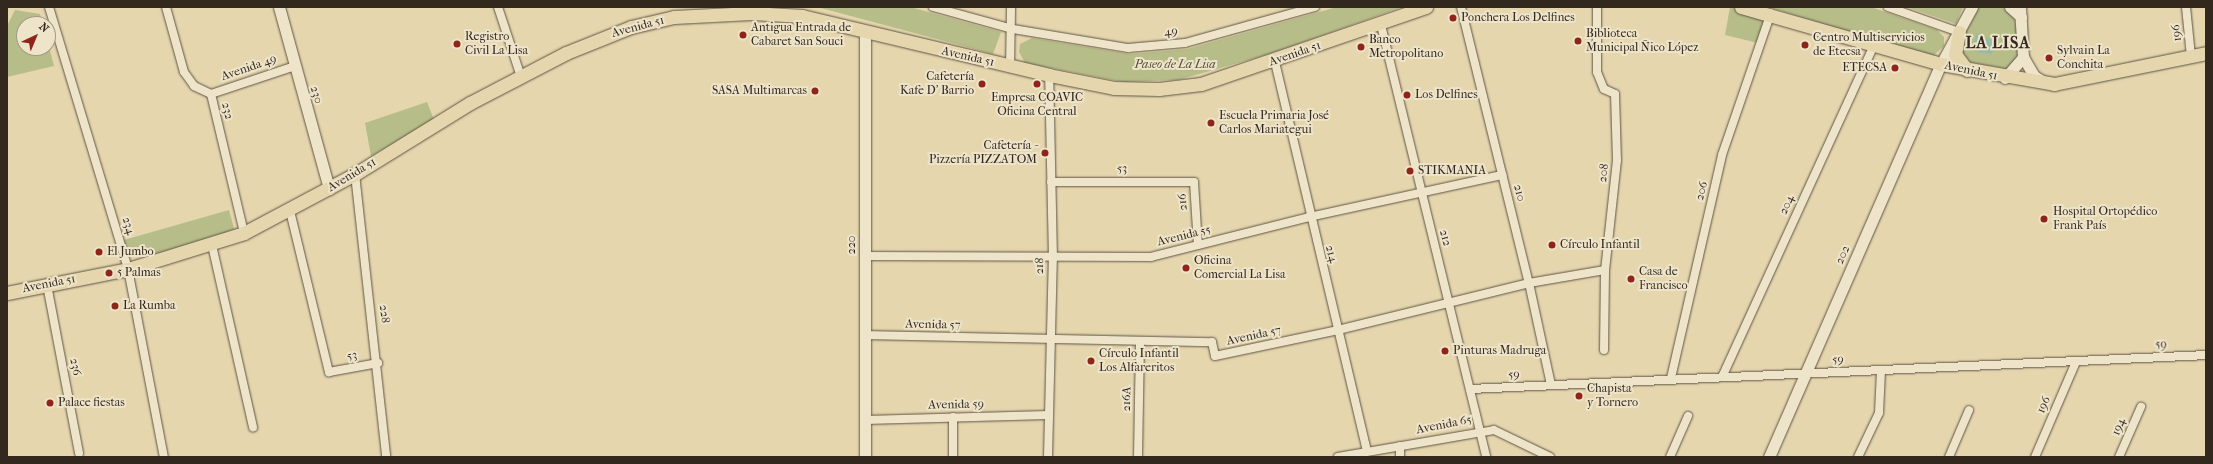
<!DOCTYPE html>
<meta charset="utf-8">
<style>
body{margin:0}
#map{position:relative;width:2213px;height:464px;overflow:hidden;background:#e5d6ae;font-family:"IM FELL French Canon",serif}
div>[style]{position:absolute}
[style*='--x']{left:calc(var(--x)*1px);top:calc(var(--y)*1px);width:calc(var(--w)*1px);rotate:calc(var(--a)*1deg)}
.green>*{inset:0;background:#b6bd89}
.water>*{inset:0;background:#96b9a8}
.roads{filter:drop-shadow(0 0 1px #5f5442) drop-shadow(0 0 1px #5f5442)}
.street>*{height:8px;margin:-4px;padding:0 4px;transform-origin:4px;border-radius:4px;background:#eee4ca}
.secondary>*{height:11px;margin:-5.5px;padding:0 5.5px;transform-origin:5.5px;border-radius:5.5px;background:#eee4ca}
.primary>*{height:13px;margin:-6.5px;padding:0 6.5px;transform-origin:6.5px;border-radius:6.5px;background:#e5d6ae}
.dots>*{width:11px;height:11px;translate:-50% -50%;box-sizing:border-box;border:2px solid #eee4ca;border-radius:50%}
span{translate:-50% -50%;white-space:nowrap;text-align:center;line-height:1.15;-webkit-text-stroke:4px #eee4ca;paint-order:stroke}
.poi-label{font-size:12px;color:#32281e}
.left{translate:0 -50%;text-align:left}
.right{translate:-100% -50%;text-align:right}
.street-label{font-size:12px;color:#32281e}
.park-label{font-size:12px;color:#534d39;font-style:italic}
.district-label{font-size:16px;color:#32281e;font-weight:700;letter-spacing:1px}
.frame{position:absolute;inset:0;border:8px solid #32281e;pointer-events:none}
.north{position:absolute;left:16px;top:16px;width:40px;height:40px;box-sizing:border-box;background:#eee4ca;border:1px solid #a39985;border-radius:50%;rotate:44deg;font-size:11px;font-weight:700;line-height:16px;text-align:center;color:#32281e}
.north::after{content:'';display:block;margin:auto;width:14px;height:18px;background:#8f2418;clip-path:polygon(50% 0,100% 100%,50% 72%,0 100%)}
</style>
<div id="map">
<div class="green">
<div style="clip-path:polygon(817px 7px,910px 7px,1001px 32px,993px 54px)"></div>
<div style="clip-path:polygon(1337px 7px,1402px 7px,1273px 53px,1178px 80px,1123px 82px,1025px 63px,1019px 52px,1020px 44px,1032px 38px,1130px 54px,1187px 49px)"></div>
<div style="clip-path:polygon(1730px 7px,1765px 17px,1758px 43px,1725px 35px)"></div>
<div style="clip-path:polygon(1768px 7px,1871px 7px,1937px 30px,1944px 37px,1944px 46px,1934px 55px,1925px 55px)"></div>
<div style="clip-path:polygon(1907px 7px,1963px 7px,1956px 24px)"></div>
<div style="clip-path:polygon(1979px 7px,2003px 7px,2014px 17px,2021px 52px,2008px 69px,1969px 62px,1962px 57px,1960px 42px)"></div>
<div style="clip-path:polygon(15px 10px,40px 14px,43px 24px,24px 24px,24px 48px,48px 48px,48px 43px,54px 66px,7px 77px,7px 26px)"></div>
<div style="clip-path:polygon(427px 102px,434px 120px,371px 156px,365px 123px)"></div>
<div style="clip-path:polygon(229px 210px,235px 232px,146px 257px,127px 248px,124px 240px)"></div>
</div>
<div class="water">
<div style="clip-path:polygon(1977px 33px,1998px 43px,1991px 54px,1977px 52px,1973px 46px)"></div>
</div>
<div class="roads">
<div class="street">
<div style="--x:49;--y:7;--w:274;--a:73.2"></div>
<div style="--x:128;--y:269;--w:191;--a:79.2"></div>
<div style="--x:166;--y:7;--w:67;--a:74.5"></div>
<div style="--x:184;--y:72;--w:17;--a:54"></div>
<div style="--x:194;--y:86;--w:19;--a:25"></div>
<div style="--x:498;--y:7;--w:74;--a:71.8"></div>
<div style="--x:933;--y:7;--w:83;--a:15.4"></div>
<div style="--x:1013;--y:29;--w:117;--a:9.4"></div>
<div style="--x:1128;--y:48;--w:57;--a:-5"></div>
<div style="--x:1185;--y:43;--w:135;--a:-15.5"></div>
<div style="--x:1461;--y:7;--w:284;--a:76.2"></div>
<div style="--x:1529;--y:283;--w:104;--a:77.8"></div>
<div style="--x:1597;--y:7;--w:65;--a:90"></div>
<div style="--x:1597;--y:72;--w:18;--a:68"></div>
<div style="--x:1604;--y:89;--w:12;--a:24"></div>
<div style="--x:1615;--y:94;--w:66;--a:88.3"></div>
<div style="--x:1617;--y:160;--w:111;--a:96.2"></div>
<div style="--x:1605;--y:270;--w:80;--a:90.7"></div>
<div style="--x:1888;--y:7;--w:75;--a:19.4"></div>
<div style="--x:2186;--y:7;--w:49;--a:84.2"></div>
<div style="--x:1381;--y:25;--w:445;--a:76.3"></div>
<div style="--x:1275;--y:62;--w:400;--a:76.7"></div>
<div style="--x:1010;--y:67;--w:60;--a:-89"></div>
<div style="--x:211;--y:94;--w:143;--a:76.6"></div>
<div style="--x:211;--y:94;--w:89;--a:-18.4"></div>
<div style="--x:355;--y:174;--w:285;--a:83.7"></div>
<div style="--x:1051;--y:182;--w:143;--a:0"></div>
<div style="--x:1194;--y:182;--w:63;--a:86.4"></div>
<div style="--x:290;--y:211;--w:166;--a:76.4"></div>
<div style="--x:329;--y:372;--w:50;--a:-10.4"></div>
<div style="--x:212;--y:245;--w:187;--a:77.3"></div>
<div style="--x:865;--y:256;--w:286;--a:0.2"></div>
<div style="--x:1151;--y:257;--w:163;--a:-14.2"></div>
<div style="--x:1309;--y:217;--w:198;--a:-12.3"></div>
<div style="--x:47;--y:285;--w:171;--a:79.2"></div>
<div style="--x:864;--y:335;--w:348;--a:1.2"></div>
<div style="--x:1212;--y:342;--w:14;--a:78"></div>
<div style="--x:1215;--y:356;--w:126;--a:-11.9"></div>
<div style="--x:1338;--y:330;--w:197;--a:-13.8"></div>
<div style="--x:1529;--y:283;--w:77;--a:-9.7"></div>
<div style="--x:1723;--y:375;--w:363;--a:-65.4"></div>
<div style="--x:1671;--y:378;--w:229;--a:-77.1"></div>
<div style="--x:1722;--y:155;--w:150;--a:-71"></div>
<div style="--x:1470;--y:389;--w:737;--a:-2.64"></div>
<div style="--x:865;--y:420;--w:183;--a:-1.6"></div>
<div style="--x:1400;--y:446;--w:11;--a:90"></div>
<div style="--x:953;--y:457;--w:40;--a:-90"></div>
<div style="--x:1048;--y:457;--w:198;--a:-88.6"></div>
<div style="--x:1053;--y:259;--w:184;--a:-91.2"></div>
<div style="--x:1138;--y:457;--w:116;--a:-89"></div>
<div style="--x:1338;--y:457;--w:158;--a:-9.8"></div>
<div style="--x:1494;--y:430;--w:62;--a:25.7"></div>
<div style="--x:1670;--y:457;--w:45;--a:-66.3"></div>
<div style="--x:1858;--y:457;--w:49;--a:-64.5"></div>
<div style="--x:1879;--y:413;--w:42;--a:-87.3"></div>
<div style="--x:1949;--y:457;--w:51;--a:-66.9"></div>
<div style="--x:2035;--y:457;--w:103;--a:-66.7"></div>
<div style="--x:2119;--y:457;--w:55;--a:-66.3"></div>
</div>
<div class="secondary">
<div style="--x:279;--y:7;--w:189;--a:74.6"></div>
<div style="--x:2010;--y:7;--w:15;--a:42"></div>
<div style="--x:2020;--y:7;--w:50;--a:86.6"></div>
<div style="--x:2023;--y:57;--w:22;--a:60"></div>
<div style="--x:2034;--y:76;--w:12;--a:31"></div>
<div style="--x:865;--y:32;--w:425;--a:90"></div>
<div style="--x:2005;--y:78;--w:28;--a:-49"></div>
<div style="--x:1769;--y:457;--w:429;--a:-66.4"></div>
<div style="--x:1941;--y:64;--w:65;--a:-61.5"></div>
</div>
<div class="primary">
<div style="--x:1741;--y:7;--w:208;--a:15.9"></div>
<div style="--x:1941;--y:64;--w:115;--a:10"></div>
<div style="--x:2054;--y:84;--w:155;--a:-11.5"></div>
<div style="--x:1959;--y:32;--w:22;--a:100"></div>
<div style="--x:1955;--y:54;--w:20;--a:53"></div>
<div style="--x:7;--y:293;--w:123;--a:-11.2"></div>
<div style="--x:128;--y:269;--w:121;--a:-17.2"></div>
<div style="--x:244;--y:233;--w:126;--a:-28"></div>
<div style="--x:355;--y:174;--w:135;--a:-31.7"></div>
<div style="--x:470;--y:103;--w:108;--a:-27.5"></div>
<div style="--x:566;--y:53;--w:70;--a:-21.8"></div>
<div style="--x:631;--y:27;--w:44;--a:-13.1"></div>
<div style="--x:674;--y:17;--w:78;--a:-2.9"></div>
<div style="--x:752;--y:13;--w:50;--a:3.4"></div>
<div style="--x:802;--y:16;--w:254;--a:13.4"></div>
<div style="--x:1049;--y:75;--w:66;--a:11.3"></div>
<div style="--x:1114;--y:88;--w:45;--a:1.3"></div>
<div style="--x:1159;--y:89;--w:42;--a:-6.8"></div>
<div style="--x:1201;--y:84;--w:238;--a:-18.9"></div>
</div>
</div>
<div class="dots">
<div style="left:1453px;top:18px;background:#8f2418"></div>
<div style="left:743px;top:35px;background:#8f2418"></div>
<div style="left:1578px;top:41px;background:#8f2418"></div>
<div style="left:457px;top:44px;background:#8f2418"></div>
<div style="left:1805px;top:45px;background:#8f2418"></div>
<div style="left:1361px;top:47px;background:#8f2418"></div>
<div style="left:2049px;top:58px;background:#8f2418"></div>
<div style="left:1895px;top:68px;background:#8f2418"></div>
<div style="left:982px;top:84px;background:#8f2418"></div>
<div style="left:1037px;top:84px;background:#8f2418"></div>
<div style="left:815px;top:91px;background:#8f2418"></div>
<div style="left:1407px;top:95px;background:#8f2418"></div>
<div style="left:1211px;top:123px;background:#8f2418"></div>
<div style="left:1045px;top:153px;background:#8f2418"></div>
<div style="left:1410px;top:171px;background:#8f2418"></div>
<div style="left:2044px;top:219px;background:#8f2418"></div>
<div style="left:1552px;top:245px;background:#8f2418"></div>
<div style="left:99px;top:252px;background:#8f2418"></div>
<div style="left:1186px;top:268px;background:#8f2418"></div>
<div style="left:109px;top:273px;background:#8f2418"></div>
<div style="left:1631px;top:279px;background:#8f2418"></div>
<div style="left:115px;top:306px;background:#8f2418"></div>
<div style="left:1445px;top:351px;background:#8f2418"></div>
<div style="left:1091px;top:361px;background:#8f2418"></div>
<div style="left:1579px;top:396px;background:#8f2418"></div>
<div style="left:50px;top:403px;background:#8f2418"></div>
</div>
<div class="poi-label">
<span class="left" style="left:1461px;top:18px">Ponchera Los Delfines</span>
<span class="left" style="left:751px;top:35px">Antigua Entrada de<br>Cabaret San Souci</span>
<span class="left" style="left:1586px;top:41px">Biblioteca<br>Municipal Ñico López</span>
<span class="left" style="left:465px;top:44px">Registro<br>Civil La Lisa</span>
<span class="left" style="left:1813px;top:45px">Centro Multiservicios<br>de Etecsa</span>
<span class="left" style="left:1369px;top:47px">Banco<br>Metropolitano</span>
<span class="left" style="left:2057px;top:58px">Sylvain La<br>Conchita</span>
<span class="right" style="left:1887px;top:68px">ETECSA</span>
<span class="right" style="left:974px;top:84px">Cafetería<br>Kafe D' Barrio</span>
<span class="right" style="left:807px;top:91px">SASA Multimarcas</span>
<span class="left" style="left:1415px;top:95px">Los Delfines</span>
<span style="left:1037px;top:105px">Empresa COAVIC<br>Oficina Central</span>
<span class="left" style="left:1219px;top:123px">Escuela Primaria José<br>Carlos Mariategui</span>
<span class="right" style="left:1037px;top:153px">Cafetería -<br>Pizzería PIZZATOM</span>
<span class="left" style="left:1418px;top:171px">STIKMANIA</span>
<span class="left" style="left:2053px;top:219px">Hospital Ortopédico<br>Frank País</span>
<span class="left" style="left:1560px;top:245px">Círculo Infantil</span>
<span class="left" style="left:107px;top:252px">El Jumbo</span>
<span class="left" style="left:1194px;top:268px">Oficina<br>Comercial La Lisa</span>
<span class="left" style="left:1639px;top:279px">Casa de<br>Francisco</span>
<span class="left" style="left:117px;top:273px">5 Palmas</span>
<span class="left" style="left:123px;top:306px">La Rumba</span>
<span class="left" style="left:1453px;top:351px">Pinturas Madruga</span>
<span class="left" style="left:1099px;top:361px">Círculo Infantil<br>Los Alfareritos</span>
<span class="left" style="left:1587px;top:396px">Chapista<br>y Tornero</span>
<span class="left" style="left:58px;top:403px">Palace fiestas</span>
</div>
<div class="street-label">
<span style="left:638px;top:27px;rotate:-15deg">Avenida 51</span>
<span style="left:1171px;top:32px;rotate:-5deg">49</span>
<span style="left:2177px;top:33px;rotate:-97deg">196</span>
<span style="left:1295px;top:54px;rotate:-19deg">Avenida 51</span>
<span style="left:968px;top:57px;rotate:13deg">Avenida 51</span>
<span style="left:249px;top:68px;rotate:-19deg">Avenida 49</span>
<span style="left:1971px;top:71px;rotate:12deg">Avenida 51</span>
<span style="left:316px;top:95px;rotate:74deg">230</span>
<span style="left:227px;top:111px;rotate:77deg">232</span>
<span style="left:1122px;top:169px;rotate:-1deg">53</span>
<span style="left:1604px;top:173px;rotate:-84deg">208</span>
<span style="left:352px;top:175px;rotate:-31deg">Avenida 51</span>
<span style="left:1702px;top:191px;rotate:-77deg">206</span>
<span style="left:1519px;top:193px;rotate:76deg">210</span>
<span style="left:1183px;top:202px;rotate:-94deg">216</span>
<span style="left:1787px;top:205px;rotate:-65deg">204</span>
<span style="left:128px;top:226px;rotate:73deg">234</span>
<span style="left:1184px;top:236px;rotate:-14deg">Avenida 55</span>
<span style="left:1445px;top:238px;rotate:75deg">212</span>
<span style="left:852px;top:245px;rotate:-90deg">220</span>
<span style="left:1331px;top:254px;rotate:76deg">214</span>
<span style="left:1843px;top:255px;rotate:-66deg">202</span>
<span style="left:1040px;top:266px;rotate:-89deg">218</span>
<span style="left:49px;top:284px;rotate:-11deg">Avenida 51</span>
<span style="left:384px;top:314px;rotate:83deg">228</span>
<span style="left:933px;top:325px;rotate:1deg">Avenida 57</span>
<span style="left:1254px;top:336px;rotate:-12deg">Avenida 57</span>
<span style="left:2161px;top:345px;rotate:-3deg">59</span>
<span style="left:352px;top:356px;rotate:-10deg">53</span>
<span style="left:1838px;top:360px;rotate:-1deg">59</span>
<span style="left:75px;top:367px;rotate:79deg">236</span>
<span style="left:1514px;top:375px;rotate:-2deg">59</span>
<span style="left:1127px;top:399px;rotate:-89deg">216A</span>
<span style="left:956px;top:405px;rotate:-1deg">Avenida 59</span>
<span style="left:2044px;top:405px;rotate:-67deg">196</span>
<span style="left:1444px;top:425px;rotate:-11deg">Avenida 65</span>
<span style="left:2119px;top:427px;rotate:-67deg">194</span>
</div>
<div class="park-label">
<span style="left:1175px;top:65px">Paseo de La Lisa</span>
</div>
<div class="district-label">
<span style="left:1998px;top:43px">LA LISA</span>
</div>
<div class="frame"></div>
<div class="north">N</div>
</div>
